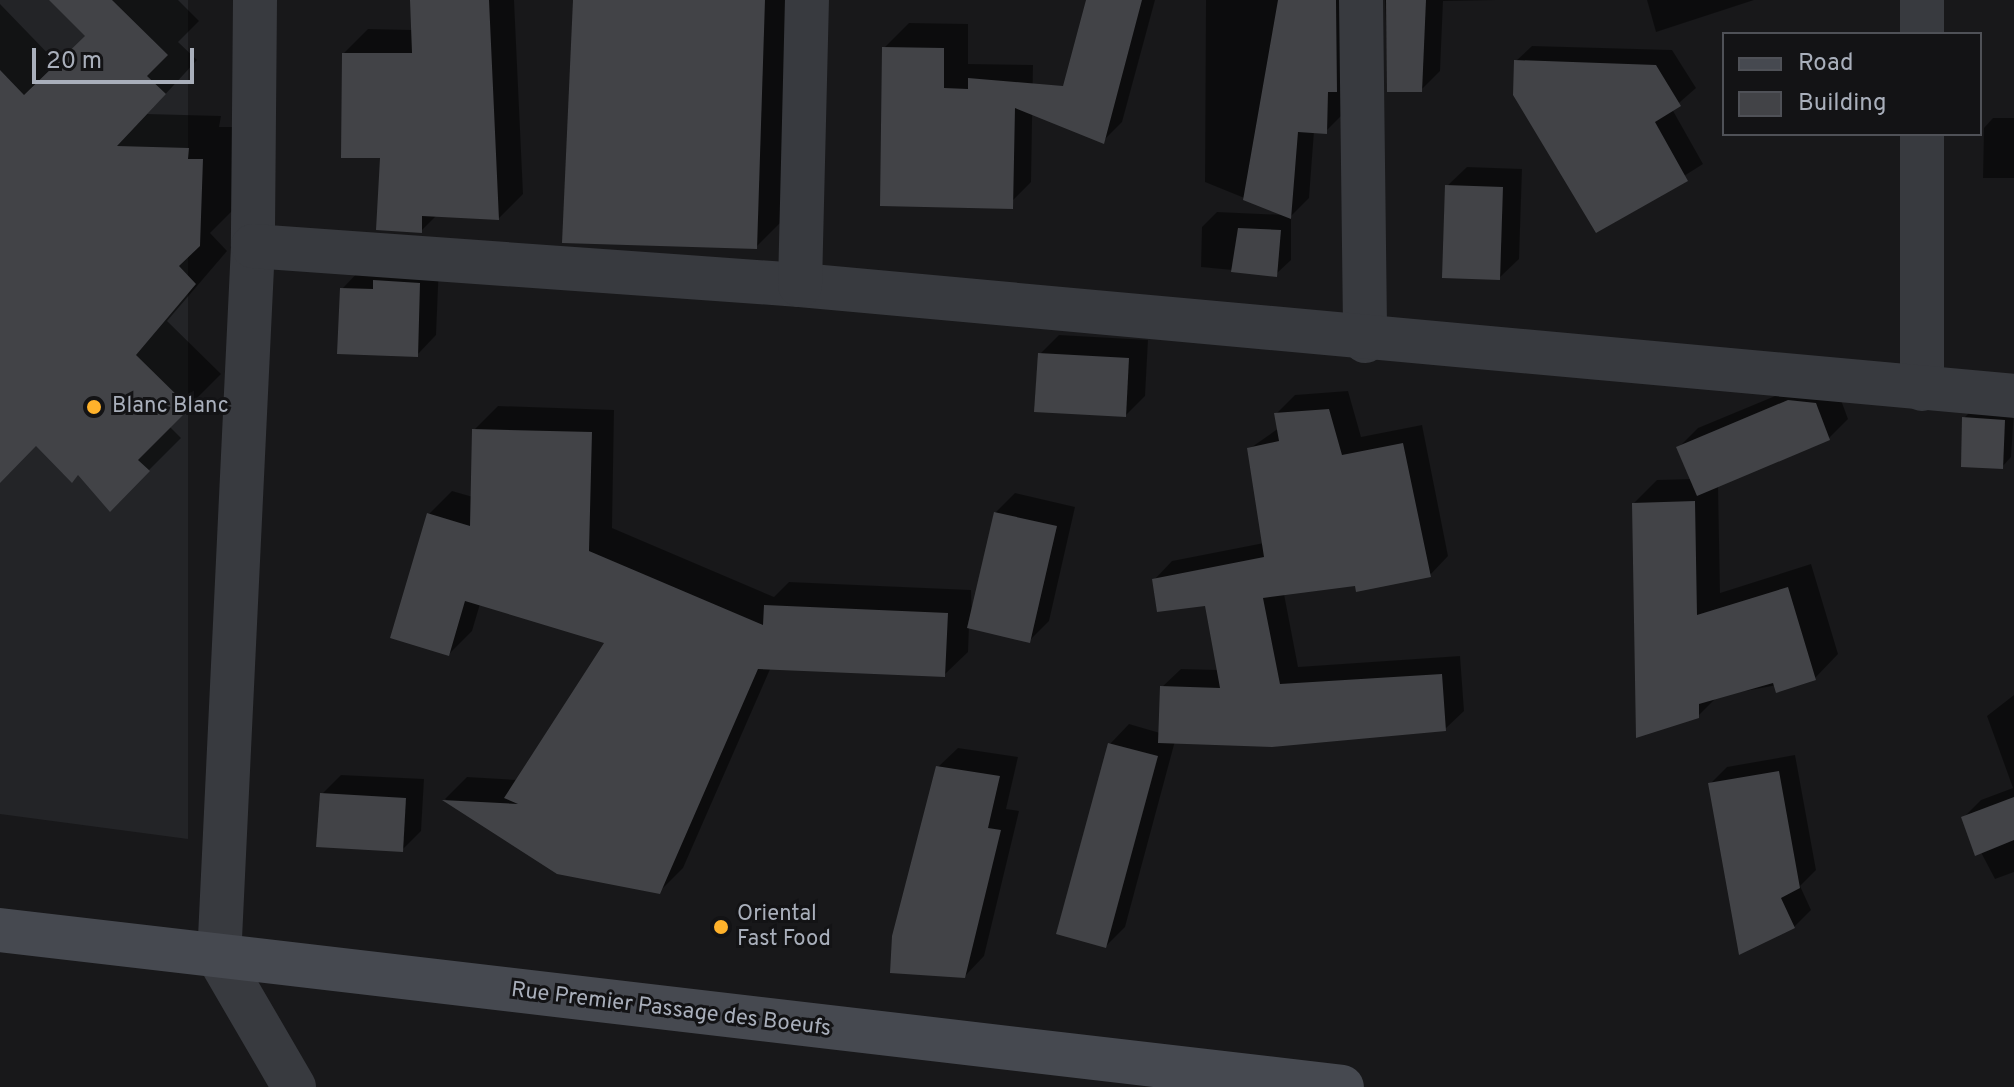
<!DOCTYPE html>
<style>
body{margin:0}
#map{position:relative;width:2014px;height:1087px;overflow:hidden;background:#18181a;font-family:Overpass,sans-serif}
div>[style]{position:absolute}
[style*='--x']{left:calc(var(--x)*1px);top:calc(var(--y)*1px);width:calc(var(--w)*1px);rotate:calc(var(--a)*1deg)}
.built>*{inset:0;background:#232427}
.shadow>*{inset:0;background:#0007}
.building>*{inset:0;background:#424347}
.street>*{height:44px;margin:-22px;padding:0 22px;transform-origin:22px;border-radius:22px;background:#383a3f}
.secondary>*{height:44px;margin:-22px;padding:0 22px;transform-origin:22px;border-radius:22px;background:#464950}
.dots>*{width:22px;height:22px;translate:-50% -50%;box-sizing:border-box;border:4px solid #131315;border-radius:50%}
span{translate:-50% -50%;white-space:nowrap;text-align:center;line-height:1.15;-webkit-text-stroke:6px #131315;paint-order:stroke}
.poi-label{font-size:22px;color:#a9afbb}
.left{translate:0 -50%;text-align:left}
.street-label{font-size:22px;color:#a9afbb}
.legend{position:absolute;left:1722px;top:32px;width:260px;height:104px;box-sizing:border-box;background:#131315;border:2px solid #4f5157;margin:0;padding:10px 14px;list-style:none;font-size:24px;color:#a9afbb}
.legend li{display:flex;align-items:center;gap:16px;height:40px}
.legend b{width:40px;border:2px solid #4f5157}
.scale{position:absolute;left:32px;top:48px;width:162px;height:36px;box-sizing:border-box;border:4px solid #a9afbb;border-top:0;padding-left:10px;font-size:24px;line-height:28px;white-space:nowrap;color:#a9afbb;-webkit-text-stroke:6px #131315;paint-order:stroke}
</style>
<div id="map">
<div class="built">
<div style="clip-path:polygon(0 0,188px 0,188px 839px,0 814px)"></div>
</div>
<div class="shadow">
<div style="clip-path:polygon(69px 0,178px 0,199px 21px,178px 42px,197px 60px,147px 114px,221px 116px,219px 127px,235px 127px,232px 211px,210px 233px,227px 251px,167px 321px,221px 374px,169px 426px,181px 438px,110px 509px,79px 473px,36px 444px,0 481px,0 4px,58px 64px,87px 35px)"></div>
<div style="clip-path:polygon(412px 0,514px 0,523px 194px,499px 218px,438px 214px,421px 231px,382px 156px,344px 53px,368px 29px,413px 30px)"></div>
<div style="clip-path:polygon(574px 0,796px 0,789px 214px,756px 247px)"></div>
<div style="clip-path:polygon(1088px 0,1155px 0,1122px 122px,1103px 141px)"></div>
<div style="clip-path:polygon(1206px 0,1357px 0,1344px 113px,1326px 131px,1314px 131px,1309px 198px,1291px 216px,1291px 260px,1276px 274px,1201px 267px,1202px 227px,1217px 212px,1286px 215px,1205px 182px)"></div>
<div style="clip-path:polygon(1385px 0,1497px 0,1443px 1px,1440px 71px,1421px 90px,1389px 90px)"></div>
<div style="clip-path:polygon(1647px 0,1754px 0,1656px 32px)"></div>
<div style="clip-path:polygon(909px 23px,968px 24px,968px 64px,1033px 65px,1031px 182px,1006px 207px,884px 48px)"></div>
<div style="clip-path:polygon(1532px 46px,1672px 50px,1696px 88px,1672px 109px,1703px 164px,1597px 231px,1516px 61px)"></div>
<div style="clip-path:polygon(1993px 118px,2014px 118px,2014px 178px,1983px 178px,1984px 128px)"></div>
<div style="clip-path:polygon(1467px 167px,1522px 169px,1519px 259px,1499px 278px,1447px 186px)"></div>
<div style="clip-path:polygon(439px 264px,436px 335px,417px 355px,342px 289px,361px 269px)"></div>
<div style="clip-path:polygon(1059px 335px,1148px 340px,1145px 396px,1126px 415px,1040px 354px)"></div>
<div style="clip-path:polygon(1809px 382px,1835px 384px,1848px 419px,1829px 438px,1718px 485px,1720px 593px,1811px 564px,1838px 654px,1815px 678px,1718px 696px,1698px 716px,1634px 503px,1657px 480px,1692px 479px,1679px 447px,1698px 428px)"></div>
<div style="clip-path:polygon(1348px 391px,1361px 437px,1422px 425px,1448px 556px,1430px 575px,1284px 594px,1298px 667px,1460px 656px,1464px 711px,1445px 729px,1175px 741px,1125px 927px,1106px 946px,1110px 744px,1129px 724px,1160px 733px,1162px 687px,1181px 669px,1219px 670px,1206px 604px,1154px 580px,1172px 561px,1264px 543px,1249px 449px,1279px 428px,1276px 414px,1295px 395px)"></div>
<div style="clip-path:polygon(498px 406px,614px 410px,612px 528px,774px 597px,789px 582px,971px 590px,972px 618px,995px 513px,1015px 493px,1075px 507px,1049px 621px,1030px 640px,969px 626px,968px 652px,944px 675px,771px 667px,683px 868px,659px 892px,557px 872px,445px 799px,467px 777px,518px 780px,607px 641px,480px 604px,472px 631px,449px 654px,429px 514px,452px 491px,473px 497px,474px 430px)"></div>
<div style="clip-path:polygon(1974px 408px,2014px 411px,2011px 457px,2002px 467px,1964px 418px)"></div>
<div style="clip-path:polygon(2014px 695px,2014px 872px,1995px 879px,1963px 818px,1981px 800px,2013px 788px,1987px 716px)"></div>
<div style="clip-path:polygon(958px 748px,1018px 757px,1006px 809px,1019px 811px,984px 956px,965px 976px,938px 767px)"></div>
<div style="clip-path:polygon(1795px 755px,1816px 870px,1800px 886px,1811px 910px,1794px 927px,1710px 784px,1727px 767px)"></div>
<div style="clip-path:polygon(341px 775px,424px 779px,421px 831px,402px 850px,322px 794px)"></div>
</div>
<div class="building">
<div style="clip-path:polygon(49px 0,112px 0,168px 55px,147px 76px,166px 94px,117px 146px,189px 148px,188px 159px,203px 159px,200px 246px,179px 266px,196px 284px,136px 355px,190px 408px,138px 460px,150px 471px,110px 512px,78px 475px,72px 483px,36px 446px,0 483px,0 70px,24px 95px,85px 36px)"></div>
<div style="clip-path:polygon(410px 0,489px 0,499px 220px,422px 216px,422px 233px,376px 230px,380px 158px,341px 158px,342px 53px,412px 53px)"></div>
<div style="clip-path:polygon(573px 0,765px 0,757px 249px,562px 243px)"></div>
<div style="clip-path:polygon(1086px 0,1142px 0,1104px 144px,1015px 108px,1013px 209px,880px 206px,882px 47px,944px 48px,944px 88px,968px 89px,968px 78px,1063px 86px)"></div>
<div style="clip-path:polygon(1278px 0,1336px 0,1337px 92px,1328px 92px,1327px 134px,1298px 132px,1291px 219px,1243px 200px)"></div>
<div style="clip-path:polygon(1386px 0,1426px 0,1422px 92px,1387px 92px)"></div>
<div style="clip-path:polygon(1514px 60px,1656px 65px,1681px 106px,1655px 122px,1688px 181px,1596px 233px,1513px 95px)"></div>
<div style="clip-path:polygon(1445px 185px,1503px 187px,1500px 280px,1442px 278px)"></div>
<div style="clip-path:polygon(1238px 228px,1281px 230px,1277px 277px,1231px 272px)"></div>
<div style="clip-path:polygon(373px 280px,420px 283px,418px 357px,337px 354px,340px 288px,373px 289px)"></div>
<div style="clip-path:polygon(1038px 353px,1129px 358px,1126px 417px,1034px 412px)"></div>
<div style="clip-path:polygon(1788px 400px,1816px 403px,1830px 440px,1697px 496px,1676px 447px)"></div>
<div style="clip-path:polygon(1329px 409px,1342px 455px,1403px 443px,1431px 577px,1356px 592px,1355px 586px,1263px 598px,1280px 684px,1442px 674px,1446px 731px,1272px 747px,1158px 743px,1160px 686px,1220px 688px,1205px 606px,1157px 612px,1152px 579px,1264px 557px,1247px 448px,1279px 441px,1274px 413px)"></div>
<div style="clip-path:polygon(1962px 417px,2005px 420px,2003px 469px,1961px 467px)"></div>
<div style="clip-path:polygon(472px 429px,592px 432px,589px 551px,763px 625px,764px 605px,948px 613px,945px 677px,758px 669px,660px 894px,557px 874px,442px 800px,518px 804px,504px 798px,604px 643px,465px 601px,449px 656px,390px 638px,427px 513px,470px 526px)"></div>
<div style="clip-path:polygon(1695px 501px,1697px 615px,1788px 587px,1816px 680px,1776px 693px,1773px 683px,1699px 704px,1699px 718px,1636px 738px,1632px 503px)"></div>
<div style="clip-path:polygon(994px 512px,1057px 526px,1030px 643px,967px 628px)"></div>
<div style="clip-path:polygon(1108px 743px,1158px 756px,1106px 948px,1056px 934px)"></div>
<div style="clip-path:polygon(936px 766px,1000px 776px,988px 828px,1001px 830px,965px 978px,890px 973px,892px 936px)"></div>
<div style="clip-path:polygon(1779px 771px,1800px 888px,1781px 898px,1795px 928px,1739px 955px,1708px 783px)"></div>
<div style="clip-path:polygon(320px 793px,406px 798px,403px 852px,316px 847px)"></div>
<div style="clip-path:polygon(2014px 797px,2014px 840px,1975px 856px,1961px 817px)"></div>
</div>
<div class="street">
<div style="--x:255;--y:0;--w:246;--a:90.5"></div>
<div style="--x:253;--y:246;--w:713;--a:92.73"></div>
<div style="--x:219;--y:958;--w:149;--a:59.8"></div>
<div style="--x:1361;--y:0;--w:341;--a:89.3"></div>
<div style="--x:1922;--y:0;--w:34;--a:90"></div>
<div style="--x:1922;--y:134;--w:255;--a:90"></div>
<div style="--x:253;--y:246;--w:548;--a:4.08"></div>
<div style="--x:800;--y:285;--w:1219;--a:5.22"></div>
<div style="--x:800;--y:285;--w:285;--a:-88.6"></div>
</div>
<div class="secondary">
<div style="--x:0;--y:930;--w:1351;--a:6.67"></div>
</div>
<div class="dots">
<div style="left:94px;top:407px;background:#ffb22b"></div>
<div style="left:721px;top:927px;background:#ffb22b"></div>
</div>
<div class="poi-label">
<span class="left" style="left:112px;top:407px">Blanc Blanc</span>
<span class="left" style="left:737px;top:927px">Oriental<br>Fast Food</span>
</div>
<div class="street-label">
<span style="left:671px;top:1010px;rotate:7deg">Rue Premier Passage des Boeufs</span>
</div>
<ul class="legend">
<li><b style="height:10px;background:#464950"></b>Road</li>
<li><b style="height:22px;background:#424347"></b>Building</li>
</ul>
<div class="scale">20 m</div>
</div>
